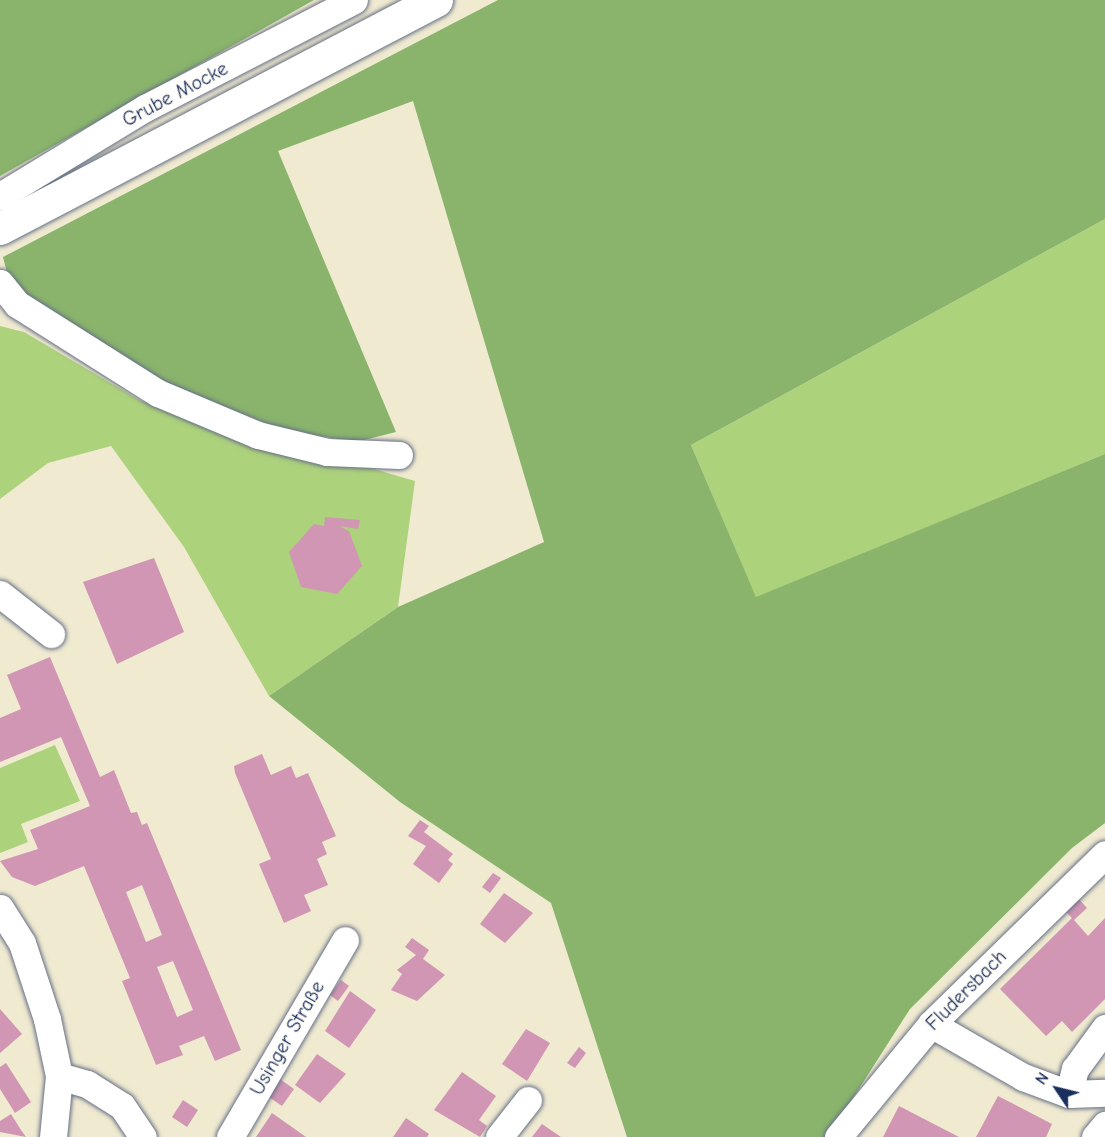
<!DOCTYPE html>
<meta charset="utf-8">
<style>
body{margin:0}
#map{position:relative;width:1105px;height:1137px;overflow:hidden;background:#f0ead1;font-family:"Comic Neue",sans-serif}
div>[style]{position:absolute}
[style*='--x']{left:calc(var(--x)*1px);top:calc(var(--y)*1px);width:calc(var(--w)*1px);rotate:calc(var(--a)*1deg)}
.green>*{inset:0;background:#add27c}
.forest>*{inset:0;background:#8ab46c}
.building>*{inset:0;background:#d096b3}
.roads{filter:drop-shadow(0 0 2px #667086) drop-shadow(0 0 2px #667086)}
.minor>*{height:27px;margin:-13.5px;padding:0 13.5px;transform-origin:13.5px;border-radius:13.5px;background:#fff}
.major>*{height:33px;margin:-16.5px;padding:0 16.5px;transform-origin:16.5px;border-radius:16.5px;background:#fff}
span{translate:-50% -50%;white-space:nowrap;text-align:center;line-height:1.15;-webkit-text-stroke:4.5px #fdfcf7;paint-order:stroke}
.street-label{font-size:20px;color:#1b2f5e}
.north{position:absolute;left:1027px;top:1059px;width:60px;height:60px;-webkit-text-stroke:4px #fdfcf7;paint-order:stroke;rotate:305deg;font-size:16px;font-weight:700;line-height:24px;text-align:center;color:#1b2f5e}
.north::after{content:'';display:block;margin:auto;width:21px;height:27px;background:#1b2f5e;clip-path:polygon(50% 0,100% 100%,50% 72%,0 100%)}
</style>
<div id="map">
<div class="green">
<div style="clip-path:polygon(1105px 219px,1105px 454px,756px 598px,691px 445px)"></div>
<div style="clip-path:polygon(0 326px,24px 332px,141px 401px,415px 481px,398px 607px,269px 696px,184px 547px,111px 446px,48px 463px,0 499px)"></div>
<div style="clip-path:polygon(55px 745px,80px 801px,21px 824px,28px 842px,0 853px,0 768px)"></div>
</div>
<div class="forest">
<div style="clip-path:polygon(0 0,314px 0,0 176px)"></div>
<div style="clip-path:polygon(498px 0,1105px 0,1105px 219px,691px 445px,756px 597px,1105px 454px,1105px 823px,1072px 848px,910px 1009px,828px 1137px,627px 1137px,551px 903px,400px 802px,269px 696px,398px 607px,544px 542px,413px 101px,278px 151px,396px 432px,356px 442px,284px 430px,167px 385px,11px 289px,3px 257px)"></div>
</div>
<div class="building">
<div style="clip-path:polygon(325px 517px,360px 520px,358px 529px,339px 526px,349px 531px,362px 566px,337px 594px,301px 587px,289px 552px,314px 524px,324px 526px)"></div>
<div style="clip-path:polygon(154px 558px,184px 632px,117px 664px,83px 582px)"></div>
<div style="clip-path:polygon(evenodd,50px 657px,100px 777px,114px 770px,131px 813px,137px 812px,142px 825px,147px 823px,241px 1050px,215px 1061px,204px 1036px,179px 1046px,183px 1055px,156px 1065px,122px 981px,130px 978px,84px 866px,35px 886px,12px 877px,0 861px,38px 849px,30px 830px,90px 806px,61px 737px,0 762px,0 718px,21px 709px,7px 675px,50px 657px,142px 885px,162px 935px,146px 942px,126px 892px,142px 885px,50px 657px,173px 961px,193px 1010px,177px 1017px,157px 967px,173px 961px)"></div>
<div style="clip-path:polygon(262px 754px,271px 775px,291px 766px,296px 778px,308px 773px,336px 836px,322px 842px,327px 854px,317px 859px,328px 885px,304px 895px,311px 911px,284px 923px,259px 864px,271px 859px,235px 773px,234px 766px)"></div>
<div style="clip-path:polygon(420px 820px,429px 826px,424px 832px,453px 854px,448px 860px,453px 864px,439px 883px,413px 864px,426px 846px,408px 836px)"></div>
<div style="clip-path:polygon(493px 873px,501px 878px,490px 893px,482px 887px)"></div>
<div style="clip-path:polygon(504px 893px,533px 913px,505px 943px,480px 924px)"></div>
<div style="clip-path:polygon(1074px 894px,1087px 908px,1074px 920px,1088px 936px,1105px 918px,1105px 999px,1072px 1032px,1062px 1021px,1046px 1036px,1000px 989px,1072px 918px,1060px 906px)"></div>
<div style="clip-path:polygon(412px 938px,429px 950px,423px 959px,445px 975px,417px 1001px,391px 990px,402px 974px,397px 970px,416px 955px,405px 947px)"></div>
<div style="clip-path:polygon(341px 980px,349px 986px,338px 1001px,330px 995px)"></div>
<div style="clip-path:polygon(350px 991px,376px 1010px,349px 1048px,325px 1031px)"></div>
<div style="clip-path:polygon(0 1009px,22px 1034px,0 1053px)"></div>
<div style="clip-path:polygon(526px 1029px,550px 1043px,527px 1081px,502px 1064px)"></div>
<div style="clip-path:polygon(579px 1047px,586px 1053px,575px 1068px,567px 1063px)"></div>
<div style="clip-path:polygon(317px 1054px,346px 1074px,320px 1103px,295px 1085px)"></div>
<div style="clip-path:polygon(6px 1063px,31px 1102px,15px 1113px,0 1089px,0 1067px)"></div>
<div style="clip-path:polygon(462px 1072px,496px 1096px,479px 1120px,487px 1126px,480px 1137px,434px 1110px)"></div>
<div style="clip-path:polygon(277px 1077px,294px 1089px,282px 1106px,266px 1095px)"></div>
<div style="clip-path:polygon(998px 1096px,1052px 1124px,1046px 1137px,976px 1137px)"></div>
<div style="clip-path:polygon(183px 1100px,198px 1110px,187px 1127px,172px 1117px)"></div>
<div style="clip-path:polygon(899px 1106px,959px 1137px,883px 1137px)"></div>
<div style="clip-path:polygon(272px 1113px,306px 1137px,256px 1137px)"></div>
<div style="clip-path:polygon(11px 1114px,21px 1130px,26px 1137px,0 1132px,0 1121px)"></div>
<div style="clip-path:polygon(406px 1118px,429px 1134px,427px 1137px,393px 1137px)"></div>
<div style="clip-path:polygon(542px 1124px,561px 1137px,532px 1137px)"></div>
</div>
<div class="roads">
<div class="minor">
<div style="--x:0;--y:196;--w:170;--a:-31.3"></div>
<div style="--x:145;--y:108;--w:235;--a:-27.3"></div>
<div style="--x:0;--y:283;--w:27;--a:51"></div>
<div style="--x:17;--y:304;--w:167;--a:32.3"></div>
<div style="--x:158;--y:393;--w:108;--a:22.8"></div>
<div style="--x:258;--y:435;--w:71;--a:13.8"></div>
<div style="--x:327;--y:452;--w:72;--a:2.4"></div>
<div style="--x:0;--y:594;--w:65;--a:38.1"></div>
<div style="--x:0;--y:908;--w:41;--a:57.8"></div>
<div style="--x:22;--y:943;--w:80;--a:71.8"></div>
<div style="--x:47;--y:1019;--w:58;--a:78.1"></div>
<div style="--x:59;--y:1076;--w:61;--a:95.6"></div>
<div style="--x:931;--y:1024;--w:106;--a:29.9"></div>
<div style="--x:1023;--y:1077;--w:49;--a:20.3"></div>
<div style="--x:1069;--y:1094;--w:36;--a:-2"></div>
<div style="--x:59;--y:1076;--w:29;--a:16"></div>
<div style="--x:87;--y:1084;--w:41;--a:32.2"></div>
<div style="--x:122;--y:1106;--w:37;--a:56"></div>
<div style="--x:1069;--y:1094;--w:26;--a:-77"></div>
<div style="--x:1075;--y:1069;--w:51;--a:-53.8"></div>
<div style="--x:230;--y:1137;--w:228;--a:-59.7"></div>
<div style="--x:499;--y:1137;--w:47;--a:-51.9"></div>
<div style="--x:838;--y:1137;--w:146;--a:-50.5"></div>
<div style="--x:931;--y:1024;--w:243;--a:-44.3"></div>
<div style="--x:1095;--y:1137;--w:16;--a:-50"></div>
</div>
<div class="major">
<div style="--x:0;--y:228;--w:492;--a:-27.6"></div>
</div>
</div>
<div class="street-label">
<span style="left:175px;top:94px;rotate:-28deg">Grube Mocke</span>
<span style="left:966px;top:990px;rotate:-45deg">Fludersbach</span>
<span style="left:287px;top:1038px;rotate:-60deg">Usinger Straße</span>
</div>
<div class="north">N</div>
</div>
